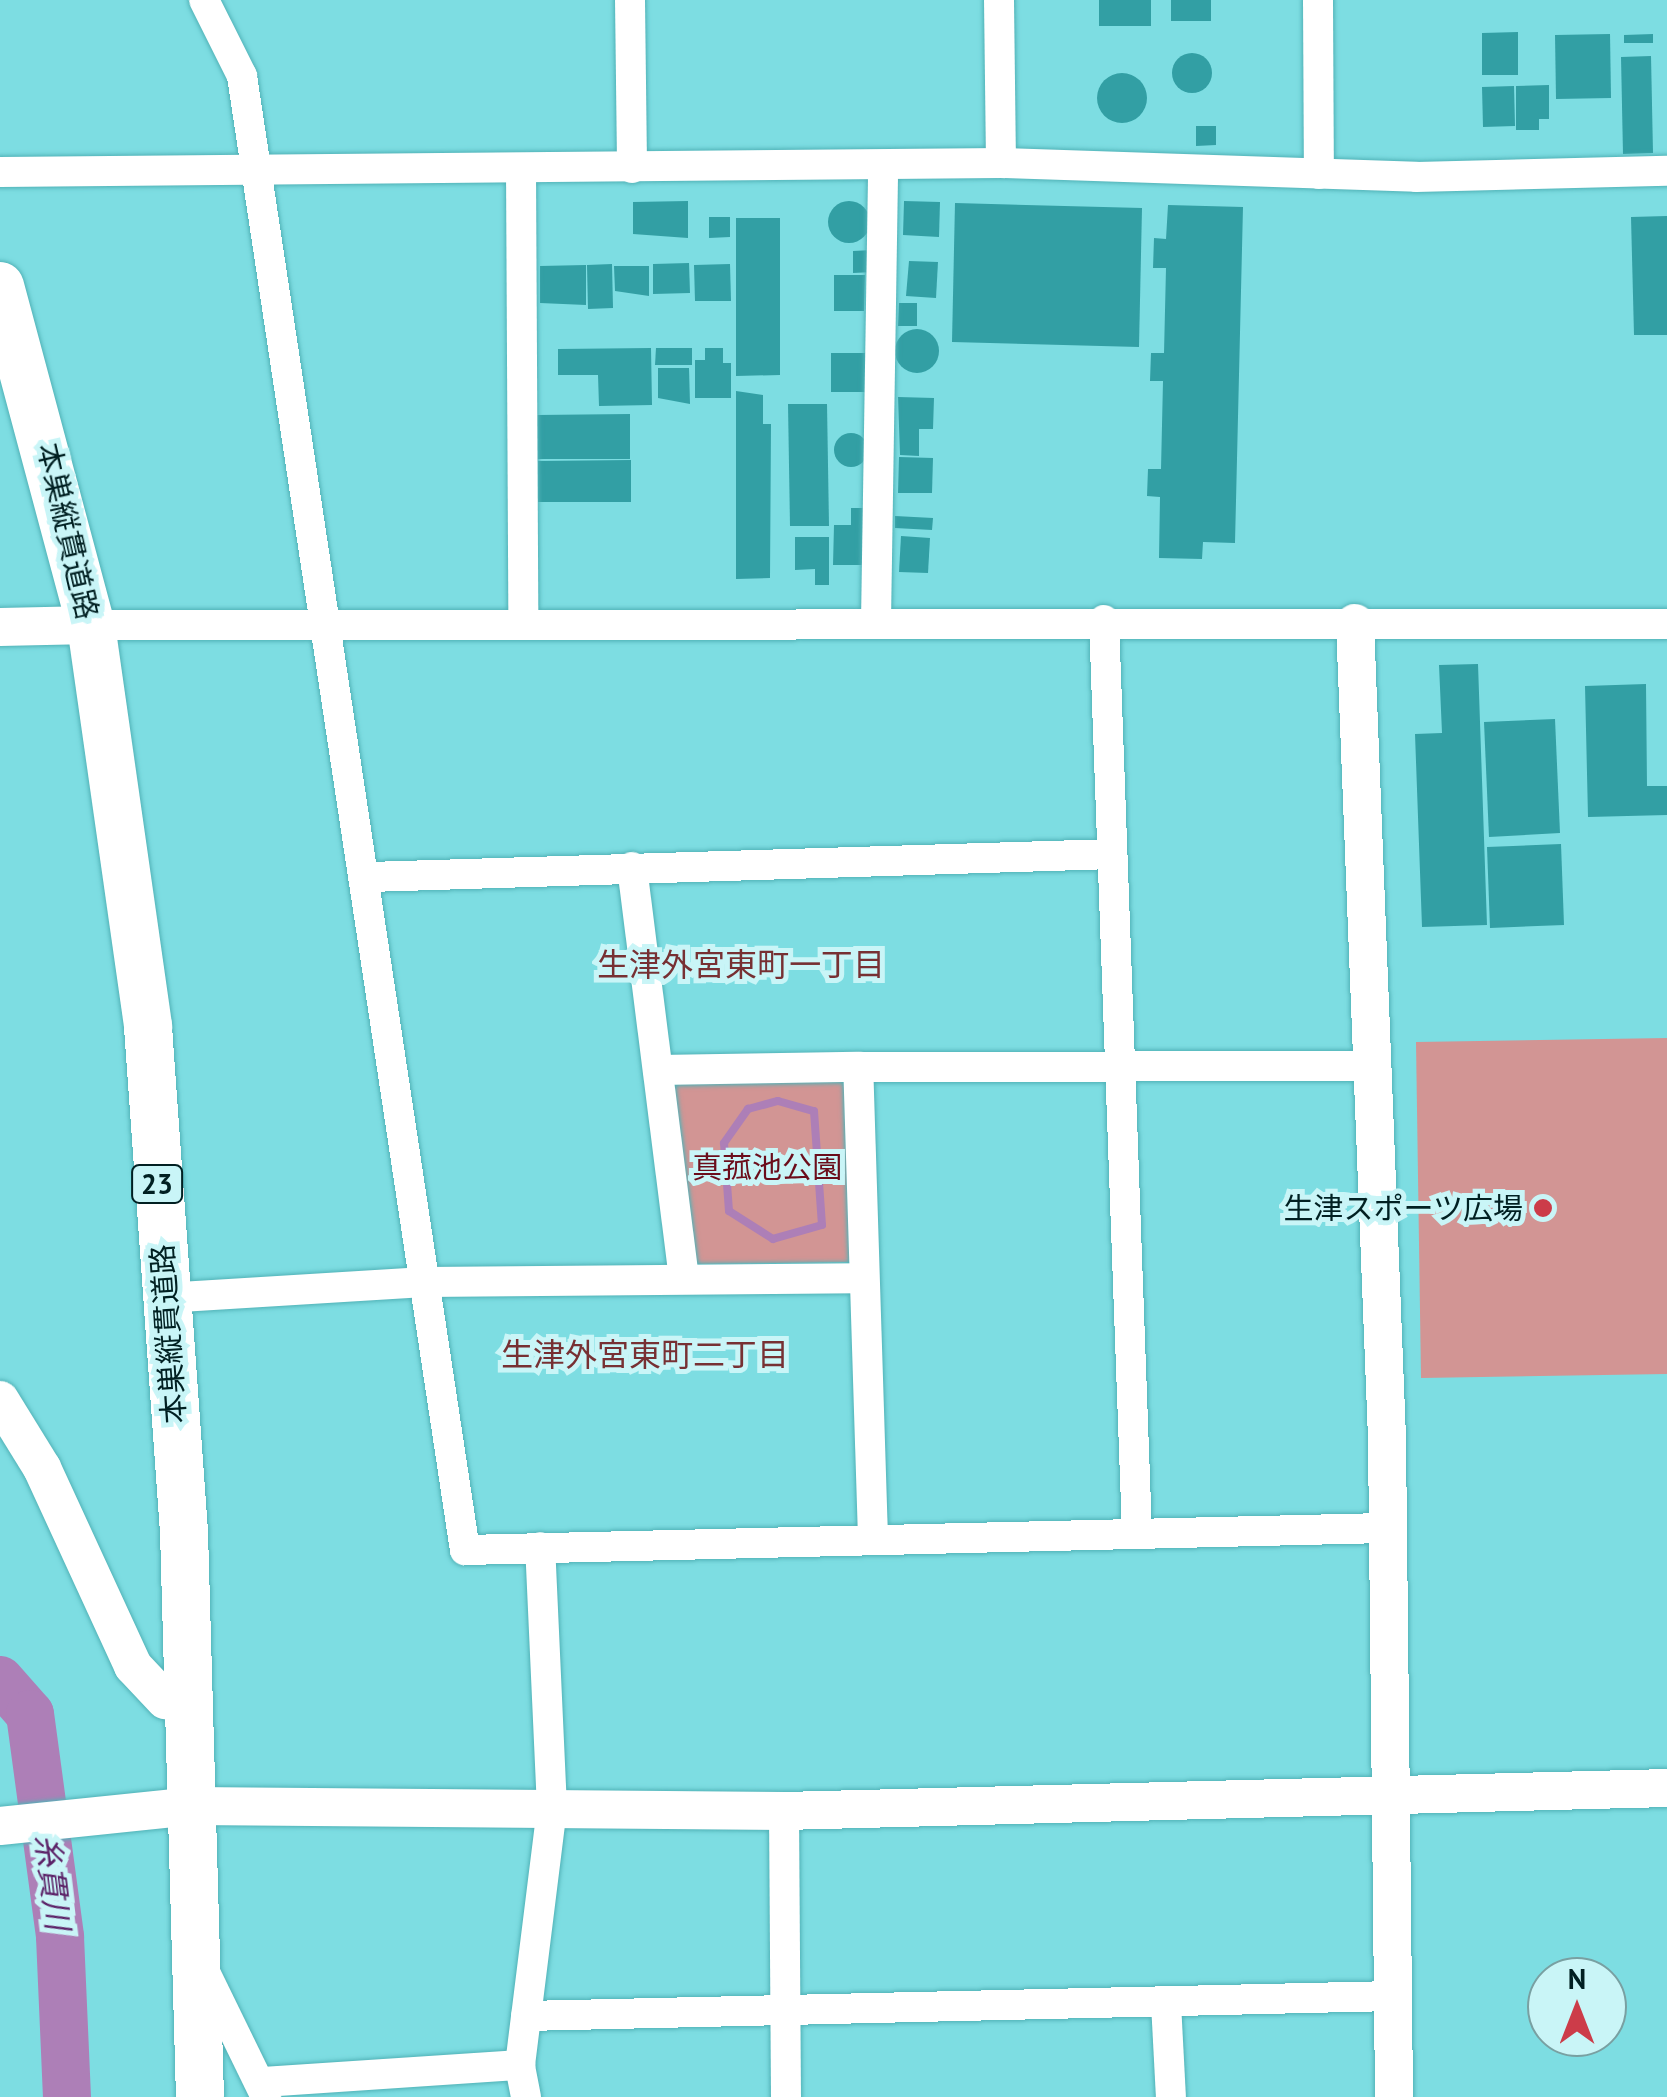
<!DOCTYPE html>
<meta charset="utf-8">
<style>
body{margin:0}
#map{position:relative;width:1667px;height:2097px;overflow:hidden;background:#7ddde2;font-family:"PT Sans","Noto Sans JP",sans-serif}
div>[style]{position:absolute}
[style*='--x']{left:calc(var(--x)*1px);top:calc(var(--y)*1px);width:calc(var(--w)*1px);rotate:calc(var(--a)*1deg)}
.green>*{inset:0;background:#d29594}
.stream>*{height:8px;margin:-4px;padding:0 4px;transform-origin:4px;border-radius:4px;background:#ad7fb7}
.river>*{height:48px;margin:-24px;padding:0 24px;transform-origin:24px;border-radius:24px;background:#ad7fb7}
.building>*{inset:0;background:#329fa4}
.round{border-radius:50%}
.roads{filter:drop-shadow(0 0 2px #51b2b7) drop-shadow(0 0 2px #51b2b7)}
.minor>*{height:30px;margin:-15px;padding:0 15px;transform-origin:15px;border-radius:15px;background:#fff}
.tertiary>*{height:38px;margin:-19px;padding:0 19px;transform-origin:19px;border-radius:19px;background:#fff}
.primary>*{height:48px;margin:-24px;padding:0 24px;transform-origin:24px;border-radius:24px;background:#fff}
.dots>*{width:28px;height:28px;translate:-50% -50%;box-sizing:border-box;border:5px solid #c9f5f7;border-radius:50%}
span{translate:-50% -50%;white-space:nowrap;text-align:center;line-height:1.15;-webkit-text-stroke:10px #c9f5f7;paint-order:stroke}
.shield-label span{padding:2px 8px;background:#c9f5f7;border:2px solid;border-radius:8px;-webkit-text-stroke-width:0}
.shield-label{font-size:28px;color:#012022;font-weight:700}
.street-label{font-size:30px;color:#012022}
.park-label{font-size:30px;color:#6b0d1b}
.poi-label{font-size:30px;color:#012022}
.right{translate:-100% -50%;text-align:right}
.neighbourhood-label{font-size:32px;color:#773033}
.water-label{font-size:32px;color:#5c2368;font-style:italic}
.north{position:absolute;left:1527px;top:1957px;width:100px;height:100px;box-sizing:border-box;background:#c9f5f7;border:2px solid #79a0a2;border-radius:50%;rotate:0deg;font-size:28px;font-weight:700;line-height:40px;text-align:center;color:#012022}
.north::after{content:'';display:block;margin:auto;width:35px;height:45px;background:#cc3c49;clip-path:polygon(50% 0,100% 100%,50% 72%,0 100%)}
</style>
<div id="map">
<div class="green">
<div style="clip-path:polygon(1667px 1038px,1667px 1374px,1421px 1378px,1416px 1042px)"></div>
<div style="clip-path:polygon(848px 1071px,857px 1262px,692px 1264px,673px 1073px)"></div>
</div>
<div class="stream">
<div style="--x:778;--y:1101;--w:37;--a:16"></div>
<div style="--x:814;--y:1111;--w:114;--a:86"></div>
<div style="--x:822;--y:1225;--w:51;--a:164.1"></div>
<div style="--x:773;--y:1239;--w:52;--a:-147.5"></div>
<div style="--x:729;--y:1211;--w:68;--a:-94.2"></div>
<div style="--x:724;--y:1143;--w:42;--a:-54.8"></div>
<div style="--x:748;--y:1109;--w:31;--a:-15"></div>
</div>
<div class="river">
<div style="--x:0;--y:1680;--w:45;--a:48.6"></div>
<div style="--x:30;--y:1714;--w:225;--a:82.3"></div>
<div style="--x:60;--y:1937;--w:160;--a:87.5"></div>
</div>
<div class="building">
<div style="clip-path:polygon(1099px 0,1151px 0,1151px 26px,1099px 26px)"></div>
<div style="clip-path:polygon(1171px 0,1211px 0,1211px 21px,1171px 21px)"></div>
<div style="clip-path:polygon(1518px 32px,1518px 75px,1482px 75px,1482px 33px)"></div>
<div style="clip-path:polygon(1610px 34px,1611px 98px,1556px 99px,1555px 35px)"></div>
<div style="clip-path:polygon(1653px 34px,1653px 43px,1624px 43px,1624px 35px)"></div>
<div class="round" style="left:1172px;top:53px;width:40px;height:40px"></div>
<div style="clip-path:polygon(1651px 56px,1653px 153px,1623px 154px,1621px 57px)"></div>
<div class="round" style="left:1097px;top:73px;width:50px;height:50px"></div>
<div style="clip-path:polygon(1549px 85px,1549px 119px,1539px 119px,1539px 130px,1516px 130px,1516px 86px)"></div>
<div style="clip-path:polygon(1514px 86px,1515px 126px,1483px 127px,1482px 87px)"></div>
<div style="clip-path:polygon(1196px 126px,1216px 126px,1216px 145px,1196px 146px)"></div>
<div class="round" style="left:828px;top:201px;width:42px;height:42px"></div>
<div style="clip-path:polygon(688px 201px,688px 238px,633px 234px,633px 202px)"></div>
<div style="clip-path:polygon(904px 201px,940px 202px,939px 237px,903px 235px)"></div>
<div style="clip-path:polygon(955px 203px,1142px 208px,1139px 347px,952px 342px)"></div>
<div style="clip-path:polygon(1168px 205px,1243px 207px,1235px 543px,1203px 542px,1202px 559px,1159px 558px,1160px 497px,1147px 496px,1148px 469px,1161px 469px,1163px 381px,1150px 381px,1151px 353px,1164px 353px,1166px 268px,1153px 268px,1154px 238px,1166px 239px)"></div>
<div style="clip-path:polygon(1667px 216px,1667px 335px,1634px 335px,1631px 217px)"></div>
<div style="clip-path:polygon(709px 217px,730px 217px,730px 237px,709px 238px)"></div>
<div style="clip-path:polygon(736px 218px,780px 218px,780px 375px,736px 376px)"></div>
<div style="clip-path:polygon(873px 250px,873px 272px,853px 273px,853px 251px)"></div>
<div style="clip-path:polygon(909px 261px,938px 262px,936px 298px,906px 296px)"></div>
<div style="clip-path:polygon(689px 263px,690px 293px,653px 294px,653px 264px)"></div>
<div style="clip-path:polygon(612px 264px,613px 308px,588px 309px,587px 265px)"></div>
<div style="clip-path:polygon(730px 264px,731px 301px,695px 301px,694px 265px)"></div>
<div style="clip-path:polygon(586px 265px,586px 305px,540px 303px,540px 266px)"></div>
<div style="clip-path:polygon(614px 266px,649px 266px,649px 296px,615px 291px)"></div>
<div style="clip-path:polygon(834px 275px,865px 275px,864px 311px,834px 311px)"></div>
<div style="clip-path:polygon(899px 303px,917px 303px,917px 326px,898px 326px)"></div>
<div class="round" style="left:895px;top:329px;width:44px;height:44px"></div>
<div style="clip-path:polygon(651px 348px,652px 405px,599px 406px,598px 375px,558px 375px,558px 349px)"></div>
<div style="clip-path:polygon(656px 348px,692px 348px,692px 365px,655px 365px)"></div>
<div style="clip-path:polygon(705px 348px,723px 348px,723px 363px,731px 363px,731px 398px,695px 398px,695px 360px,705px 360px)"></div>
<div style="clip-path:polygon(831px 353px,871px 353px,871px 392px,831px 392px)"></div>
<div style="clip-path:polygon(658px 368px,689px 368px,690px 404px,658px 398px)"></div>
<div style="clip-path:polygon(736px 391px,763px 395px,763px 424px,771px 424px,770px 578px,736px 579px)"></div>
<div style="clip-path:polygon(898px 397px,934px 398px,933px 429px,919px 429px,919px 456px,900px 455px)"></div>
<div style="clip-path:polygon(788px 404px,827px 404px,829px 526px,790px 526px)"></div>
<div style="clip-path:polygon(630px 414px,630px 459px,537px 459px,537px 415px)"></div>
<div class="round" style="left:834px;top:433px;width:34px;height:34px"></div>
<div style="clip-path:polygon(899px 457px,933px 458px,932px 493px,898px 493px)"></div>
<div style="clip-path:polygon(631px 460px,631px 502px,538px 502px,538px 461px)"></div>
<div style="clip-path:polygon(851px 508px,869px 508px,863px 565px,833px 565px,834px 525px,851px 525px)"></div>
<div style="clip-path:polygon(895px 516px,933px 518px,932px 530px,895px 528px)"></div>
<div style="clip-path:polygon(901px 536px,930px 538px,928px 573px,899px 572px)"></div>
<div style="clip-path:polygon(795px 537px,829px 537px,829px 585px,815px 585px,815px 569px,795px 570px)"></div>
<div style="clip-path:polygon(1478px 664px,1487px 925px,1422px 927px,1415px 734px,1442px 733px,1439px 665px)"></div>
<div style="clip-path:polygon(1646px 684px,1647px 786px,1667px 786px,1667px 815px,1588px 817px,1585px 686px)"></div>
<div style="clip-path:polygon(1555px 719px,1560px 833px,1489px 837px,1484px 722px)"></div>
<div style="clip-path:polygon(1561px 844px,1564px 925px,1490px 928px,1487px 847px)"></div>
</div>
<div class="roads">
<div class="minor">
<div style="--x:204;--y:0;--w:85;--a:63.4"></div>
<div style="--x:242;--y:76;--w:1491;--a:81.4"></div>
<div style="--x:465;--y:1550;--w:923;--a:-1.37"></div>
<div style="--x:630;--y:0;--w:168;--a:89.3"></div>
<div style="--x:999;--y:0;--w:163;--a:89.3"></div>
<div style="--x:1318;--y:0;--w:174;--a:89.7"></div>
<div style="--x:521;--y:168;--w:455;--a:89.7"></div>
<div style="--x:0;--y:172;--w:1001;--a:-0.52"></div>
<div style="--x:1001;--y:163;--w:415;--a:1.9"></div>
<div style="--x:1416;--y:177;--w:251;--a:-1.4"></div>
<div style="--x:1104;--y:620;--w:914;--a:87.93"></div>
<div style="--x:876;--y:622;--w:457;--a:-89.1"></div>
<div style="--x:91;--y:625;--w:1576;--a:-0.04"></div>
<div style="--x:632;--y:867;--w:414;--a:82.8"></div>
<div style="--x:369;--y:877;--w:743;--a:-1.77"></div>
<div style="--x:658;--y:1070;--w:200;--a:-0.9"></div>
<div style="--x:164;--y:1298;--w:261;--a:-3.5"></div>
<div style="--x:425;--y:1282;--w:434;--a:-0.5"></div>
<div style="--x:873;--y:1538;--w:471;--a:-91.8"></div>
<div style="--x:858;--y:1067;--w:512;--a:-0.11"></div>
<div style="--x:784;--y:1811;--w:286;--a:89.6"></div>
<div style="--x:202;--y:1966;--w:146;--a:64"></div>
<div style="--x:1166;--y:2003;--w:94;--a:87"></div>
<div style="--x:526;--y:2016;--w:866;--a:-1.32"></div>
<div style="--x:263;--y:2082;--w:258;--a:-3.8"></div>
<div style="--x:526;--y:2097;--w:33;--a:-101"></div>
<div style="--x:520;--y:2065;--w:259;--a:-82.9"></div>
<div style="--x:552;--y:1808;--w:261;--a:-92.6"></div>
</div>
<div class="tertiary">
<div style="--x:1355;--y:623;--w:816;--a:87.75"></div>
<div style="--x:1387;--y:1438;--w:659;--a:89.39"></div>
<div style="--x:0;--y:627;--w:91;--a:-1.3"></div>
<div style="--x:0;--y:1400;--w:80;--a:58.3"></div>
<div style="--x:42;--y:1468;--w:218;--a:65.3"></div>
<div style="--x:133;--y:1666;--w:47;--a:46.7"></div>
<div style="--x:0;--y:1826;--w:193;--a:-5.9"></div>
<div style="--x:192;--y:1806;--w:592;--a:0.48"></div>
<div style="--x:784;--y:1811;--w:883;--a:-1.49"></div>
</div>
<div class="primary">
<div style="--x:0;--y:286;--w:351;--a:75"></div>
<div style="--x:91;--y:625;--w:406;--a:81.9"></div>
<div style="--x:148;--y:1027;--w:506;--a:85.92"></div>
<div style="--x:184;--y:1532;--w:565;--a:88.38"></div>
</div>
</div>
<div class="dots">
<div style="left:1543px;top:1208px;background:#cc3c49"></div>
</div>
<div class="shield-label">
<span style="left:157px;top:1184px">23</span>
</div>
<div class="street-label">
<span style="left:68px;top:531px;rotate:77deg">本巣縦貫道路</span>
<span style="left:168px;top:1334px;rotate:-94deg">本巣縦貫道路</span>
</div>
<div class="park-label">
<span style="left:767px;top:1167px">真菰池公園</span>
</div>
<div class="poi-label">
<span class="right" style="left:1523px;top:1208px">生津スポーツ広場</span>
</div>
<div class="neighbourhood-label">
<span style="left:741px;top:964px">生津外宮東町一丁目</span>
<span style="left:645px;top:1354px">生津外宮東町二丁目</span>
</div>
<div class="water-label">
<span style="left:53px;top:1882px;rotate:83deg">糸貫川</span>
</div>
<div class="north">N</div>
</div>
